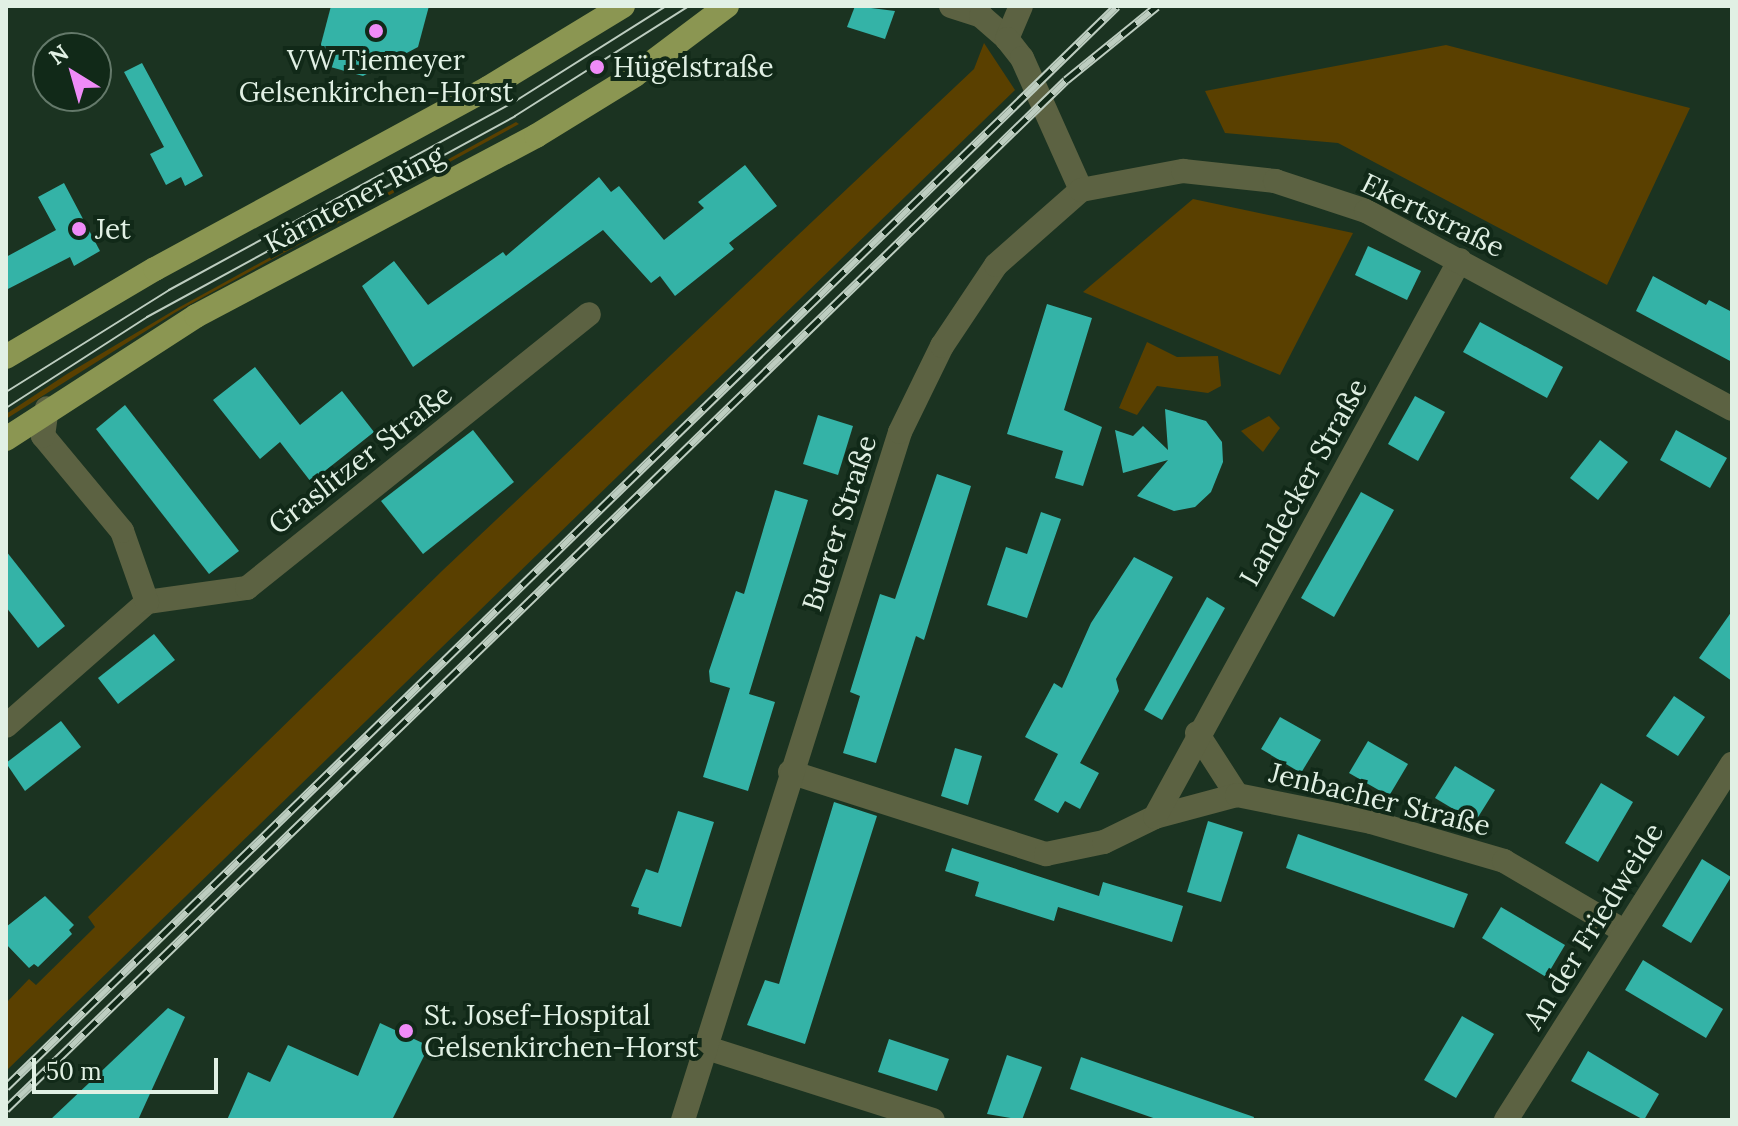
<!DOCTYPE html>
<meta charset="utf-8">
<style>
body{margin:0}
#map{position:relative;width:1738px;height:1126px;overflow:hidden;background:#1b3321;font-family:Lora,serif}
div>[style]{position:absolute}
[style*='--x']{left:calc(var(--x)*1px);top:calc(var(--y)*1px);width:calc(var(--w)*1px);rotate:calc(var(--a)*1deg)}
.green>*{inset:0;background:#5a4000}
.building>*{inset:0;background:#34b3a7}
.minor>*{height:24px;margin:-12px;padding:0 12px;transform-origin:12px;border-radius:12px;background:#5c6242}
.major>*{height:24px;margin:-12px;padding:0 12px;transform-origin:12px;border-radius:12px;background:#8b9652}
.tram>*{height:2px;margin:-1px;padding:0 1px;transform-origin:1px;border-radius:1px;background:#bdcdc0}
.rail>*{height:9px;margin-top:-4.5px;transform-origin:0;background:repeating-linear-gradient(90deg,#112918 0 18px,#bdcdc0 0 36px);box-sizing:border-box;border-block:2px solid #bdcdc0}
.dots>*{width:22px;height:22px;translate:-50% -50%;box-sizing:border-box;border:4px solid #112918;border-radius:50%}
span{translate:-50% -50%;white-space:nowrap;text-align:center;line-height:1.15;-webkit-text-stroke:8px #112918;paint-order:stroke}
.poi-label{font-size:28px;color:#e1f0e4}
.left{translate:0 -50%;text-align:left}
.street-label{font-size:28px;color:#e1f0e4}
.frame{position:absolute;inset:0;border:8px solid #e1f0e4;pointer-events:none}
.north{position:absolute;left:32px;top:32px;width:80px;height:80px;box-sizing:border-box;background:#112918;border:2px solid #64796a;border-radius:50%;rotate:323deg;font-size:22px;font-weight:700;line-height:32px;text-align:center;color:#e1f0e4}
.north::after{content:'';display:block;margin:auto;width:28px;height:36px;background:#ef8bf7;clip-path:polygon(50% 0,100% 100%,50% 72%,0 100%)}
.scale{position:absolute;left:32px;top:1058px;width:186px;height:36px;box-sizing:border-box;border:4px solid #e1f0e4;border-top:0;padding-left:10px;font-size:24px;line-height:28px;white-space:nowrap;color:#e1f0e4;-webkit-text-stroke:6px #112918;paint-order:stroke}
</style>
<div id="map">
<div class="green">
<div style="clip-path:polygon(984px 43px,1015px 90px,6px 1071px,6px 1003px,29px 979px,36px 985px,95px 927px,88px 917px,443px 570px,974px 69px)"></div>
<div style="clip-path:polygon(1446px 45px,1690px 108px,1607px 285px,1338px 143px,1225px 133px,1205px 91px)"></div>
<div style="clip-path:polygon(516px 122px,519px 124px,176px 312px,6px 419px,6px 414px,67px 374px,178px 308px)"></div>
<div style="clip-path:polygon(1193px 199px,1353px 233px,1280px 375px,1083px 292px)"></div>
<div style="clip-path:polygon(1147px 342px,1177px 357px,1218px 356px,1221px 386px,1208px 393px,1157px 386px,1137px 415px,1119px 408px)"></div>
<div style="clip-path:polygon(1269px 416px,1280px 428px,1263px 452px,1241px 431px)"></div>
</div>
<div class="building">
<div style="clip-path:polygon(331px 6px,429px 6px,418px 47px,363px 76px,316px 63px)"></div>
<div style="clip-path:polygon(855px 6px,895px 11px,885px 39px,847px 27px)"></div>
<div style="clip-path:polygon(142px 63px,203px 176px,185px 186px,181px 177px,166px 185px,150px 154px,164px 147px,124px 72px)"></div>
<div style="clip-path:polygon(745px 165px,777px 206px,729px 243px,734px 249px,675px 296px,660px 276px,651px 283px,603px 230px,413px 367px,362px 286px,394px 261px,428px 305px,503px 252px,506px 256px,599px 177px,611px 192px,619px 186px,664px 240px,704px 208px,698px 202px)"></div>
<div style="clip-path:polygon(64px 183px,100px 251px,74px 266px,70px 257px,6px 290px,6px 257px,56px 230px,38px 197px)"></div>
<div style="clip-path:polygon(1368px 246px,1421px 271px,1407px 300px,1355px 275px)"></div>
<div style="clip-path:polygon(1653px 276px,1706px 305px,1709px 300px,1732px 312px,1732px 362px,1636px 311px)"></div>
<div style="clip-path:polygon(1047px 304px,1092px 318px,1064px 410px,1102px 427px,1083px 486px,1055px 478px,1063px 451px,1007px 434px)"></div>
<div style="clip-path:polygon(1480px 322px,1563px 367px,1547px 398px,1463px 352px)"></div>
<div style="clip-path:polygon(255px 367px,300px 425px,342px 391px,374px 432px,311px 482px,280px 442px,260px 459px,213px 400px)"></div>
<div style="clip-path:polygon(1415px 396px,1445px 412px,1418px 461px,1388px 444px)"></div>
<div style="clip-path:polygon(125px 405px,239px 551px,209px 574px,96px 429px)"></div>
<div style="clip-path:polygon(1165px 409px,1206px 421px,1222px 442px,1223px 462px,1211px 492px,1195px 507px,1174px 511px,1137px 496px,1168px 460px,1123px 473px,1115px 430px,1133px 436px,1143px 426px,1168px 450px)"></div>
<div style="clip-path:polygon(818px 415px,853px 426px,838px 475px,803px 464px)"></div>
<div style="clip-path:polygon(473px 430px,514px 482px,423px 554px,381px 501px)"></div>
<div style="clip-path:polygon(1676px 430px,1727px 458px,1710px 488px,1660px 460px)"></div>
<div style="clip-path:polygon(1600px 440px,1628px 462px,1598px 500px,1570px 478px)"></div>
<div style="clip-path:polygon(937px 474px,971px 486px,924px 640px,916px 636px,876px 763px,843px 753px,860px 696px,850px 692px,880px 594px,895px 599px)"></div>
<div style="clip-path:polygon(775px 490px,808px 500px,749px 694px,775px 702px,748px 791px,703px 777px,730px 688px,710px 682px,709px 671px,736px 591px,744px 594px)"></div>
<div style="clip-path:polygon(1361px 492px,1394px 510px,1334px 617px,1301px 598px)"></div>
<div style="clip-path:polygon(1041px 512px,1061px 519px,1027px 618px,987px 605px,1006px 547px,1027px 554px)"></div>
<div style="clip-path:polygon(6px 551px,65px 626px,38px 648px,6px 607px)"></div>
<div style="clip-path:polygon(1134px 557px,1173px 577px,1116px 679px,1119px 691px,1080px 763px,1099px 773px,1080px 809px,1065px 801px,1058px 813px,1034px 800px,1058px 754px,1025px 737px,1054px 683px,1062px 688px,1091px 623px)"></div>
<div style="clip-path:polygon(1207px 597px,1225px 608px,1162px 720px,1144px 710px)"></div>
<div style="clip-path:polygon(1732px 611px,1732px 681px,1699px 658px)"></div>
<div style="clip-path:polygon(154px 634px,175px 660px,118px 704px,98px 678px)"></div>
<div style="clip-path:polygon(1674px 696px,1705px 717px,1678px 756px,1646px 736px)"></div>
<div style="clip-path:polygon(1280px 717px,1321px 740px,1301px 773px,1261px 749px)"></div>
<div style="clip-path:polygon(61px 721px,81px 747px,25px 791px,6px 763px)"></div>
<div style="clip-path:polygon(1368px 741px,1408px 764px,1389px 796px,1349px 773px)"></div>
<div style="clip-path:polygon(955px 748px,982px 756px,968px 805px,941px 796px)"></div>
<div style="clip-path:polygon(1455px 766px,1495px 790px,1475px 822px,1435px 798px)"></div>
<div style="clip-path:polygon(1601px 783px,1633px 802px,1598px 862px,1565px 843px)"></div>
<div style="clip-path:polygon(834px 802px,877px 816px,805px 1044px,747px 1025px,765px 980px,779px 984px)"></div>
<div style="clip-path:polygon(678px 811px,714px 822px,681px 927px,638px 914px,639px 908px,631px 906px,646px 869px,658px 873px)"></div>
<div style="clip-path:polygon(1208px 821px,1243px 832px,1221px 902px,1187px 892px)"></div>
<div style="clip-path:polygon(1298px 834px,1468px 894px,1454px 928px,1286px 868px)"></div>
<div style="clip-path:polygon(952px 848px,1099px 896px,1103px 882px,1183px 906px,1172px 942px,1058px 907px,1054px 921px,975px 896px,979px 882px,945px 871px)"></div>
<div style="clip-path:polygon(1702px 859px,1731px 877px,1691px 943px,1662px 926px)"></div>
<div style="clip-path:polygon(45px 896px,74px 925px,69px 930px,72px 934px,38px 967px,34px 964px,29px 968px,6px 944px,6px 927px)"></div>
<div style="clip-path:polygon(1501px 907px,1565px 945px,1546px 977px,1482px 938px)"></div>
<div style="clip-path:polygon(1643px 960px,1723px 1009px,1706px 1038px,1625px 990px)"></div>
<div style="clip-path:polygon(168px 1008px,185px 1017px,138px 1120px,50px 1120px)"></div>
<div style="clip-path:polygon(1462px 1016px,1494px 1034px,1456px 1098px,1424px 1080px)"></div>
<div style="clip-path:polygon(380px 1023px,429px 1046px,392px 1120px,227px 1120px,248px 1072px,270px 1082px,288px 1045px,358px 1076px)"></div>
<div style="clip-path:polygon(889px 1039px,949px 1059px,937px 1091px,878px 1072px)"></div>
<div style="clip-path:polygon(1588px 1051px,1659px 1094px,1644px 1120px,1571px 1081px)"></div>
<div style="clip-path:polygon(1007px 1055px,1042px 1067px,1022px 1120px,987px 1114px)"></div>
<div style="clip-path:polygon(1081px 1057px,1254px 1117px,1253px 1120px,1159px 1120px,1070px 1089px)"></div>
</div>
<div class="minor">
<div style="--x:951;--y:6;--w:32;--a:18"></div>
<div style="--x:981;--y:16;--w:35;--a:41"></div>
<div style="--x:1021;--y:6;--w:36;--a:113"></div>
<div style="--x:1007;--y:39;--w:24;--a:52"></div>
<div style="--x:1022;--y:58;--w:145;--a:65.9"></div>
<div style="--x:147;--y:602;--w:101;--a:-8"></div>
<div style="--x:247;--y:588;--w:438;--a:-38.7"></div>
<div style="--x:6;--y:726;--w:188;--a:-41.3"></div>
<div style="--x:147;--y:602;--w:75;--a:-109.4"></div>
<div style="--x:122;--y:531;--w:124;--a:-129.7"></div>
<div style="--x:43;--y:436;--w:28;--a:-82"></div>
<div style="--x:1197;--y:733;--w:74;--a:57.2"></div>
<div style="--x:790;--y:772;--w:269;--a:17.8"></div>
<div style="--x:1046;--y:854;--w:59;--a:-11.7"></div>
<div style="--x:1104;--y:842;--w:57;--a:-26.1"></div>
<div style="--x:1155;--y:817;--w:85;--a:-15"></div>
<div style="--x:1237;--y:795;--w:137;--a:11.4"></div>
<div style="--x:1371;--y:822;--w:139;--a:16.3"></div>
<div style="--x:1504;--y:861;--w:139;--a:30.3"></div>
<div style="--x:1155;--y:817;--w:635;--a:-61.3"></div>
<div style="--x:707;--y:1048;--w:237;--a:17.7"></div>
<div style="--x:683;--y:1120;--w:721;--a:-72.49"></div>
<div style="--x:900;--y:432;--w:96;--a:-64"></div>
<div style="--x:942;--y:346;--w:97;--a:-56.3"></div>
<div style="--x:996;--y:265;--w:113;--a:-41.4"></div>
<div style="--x:1081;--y:190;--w:104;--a:-10.6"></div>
<div style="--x:1183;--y:171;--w:93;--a:6.2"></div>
<div style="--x:1275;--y:181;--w:96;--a:18.2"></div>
<div style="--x:1366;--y:211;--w:416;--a:28.4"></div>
<div style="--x:1506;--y:1120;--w:422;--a:-57.6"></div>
</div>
<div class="major">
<div style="--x:6;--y:357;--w:173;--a:-30.6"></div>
<div style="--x:155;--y:269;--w:379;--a:-28.5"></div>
<div style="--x:488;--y:88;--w:158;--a:-31.3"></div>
<div style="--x:6;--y:439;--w:226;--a:-32.9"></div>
<div style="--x:196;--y:316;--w:385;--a:-27.9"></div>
<div style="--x:536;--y:136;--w:116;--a:-31.6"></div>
<div style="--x:635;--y:75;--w:115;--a:-36.9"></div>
</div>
<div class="tram">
<div style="--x:6;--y:392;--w:192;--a:-32"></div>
<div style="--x:169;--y:290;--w:396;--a:-28.6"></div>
<div style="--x:517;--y:100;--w:176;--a:-32.2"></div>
<div style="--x:6;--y:408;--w:168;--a:-32.8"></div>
<div style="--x:147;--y:317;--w:419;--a:-28.6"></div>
<div style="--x:515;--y:116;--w:206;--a:-32.3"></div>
</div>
<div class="rail">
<div style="--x:6;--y:1087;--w:1550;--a:-44.22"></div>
<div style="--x:6;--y:1109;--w:1477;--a:-44.15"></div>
<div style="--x:1066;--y:80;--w:117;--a:-39.1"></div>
</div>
<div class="dots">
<div style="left:376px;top:31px;background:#ef8bf7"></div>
<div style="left:597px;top:67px;background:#ef8bf7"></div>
<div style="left:79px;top:229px;background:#ef8bf7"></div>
<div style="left:406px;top:1031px;background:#ef8bf7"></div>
</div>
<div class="poi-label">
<span style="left:376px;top:76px">VW Tiemeyer<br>Gelsenkirchen-Horst</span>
<span class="left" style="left:613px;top:67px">Hügelstraße</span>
<span class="left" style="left:95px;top:229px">Jet</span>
<span class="left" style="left:424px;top:1031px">St. Josef-Hospital<br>Gelsenkirchen-Horst</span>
</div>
<div class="street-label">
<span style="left:354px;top:199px;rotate:-28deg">Kärntener Ring</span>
<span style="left:1433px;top:215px;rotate:26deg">Ekertstraße</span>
<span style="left:360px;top:459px;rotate:-38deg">Graslitzer Straße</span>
<span style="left:1303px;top:482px;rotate:-61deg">Landecker Straße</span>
<span style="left:839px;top:523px;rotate:-72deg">Buerer Straße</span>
<span style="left:1380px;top:799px;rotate:14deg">Jenbacher Straße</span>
<span style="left:1593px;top:926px;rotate:-58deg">An der Friedweide</span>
</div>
<div class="frame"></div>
<div class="north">N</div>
<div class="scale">50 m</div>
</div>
